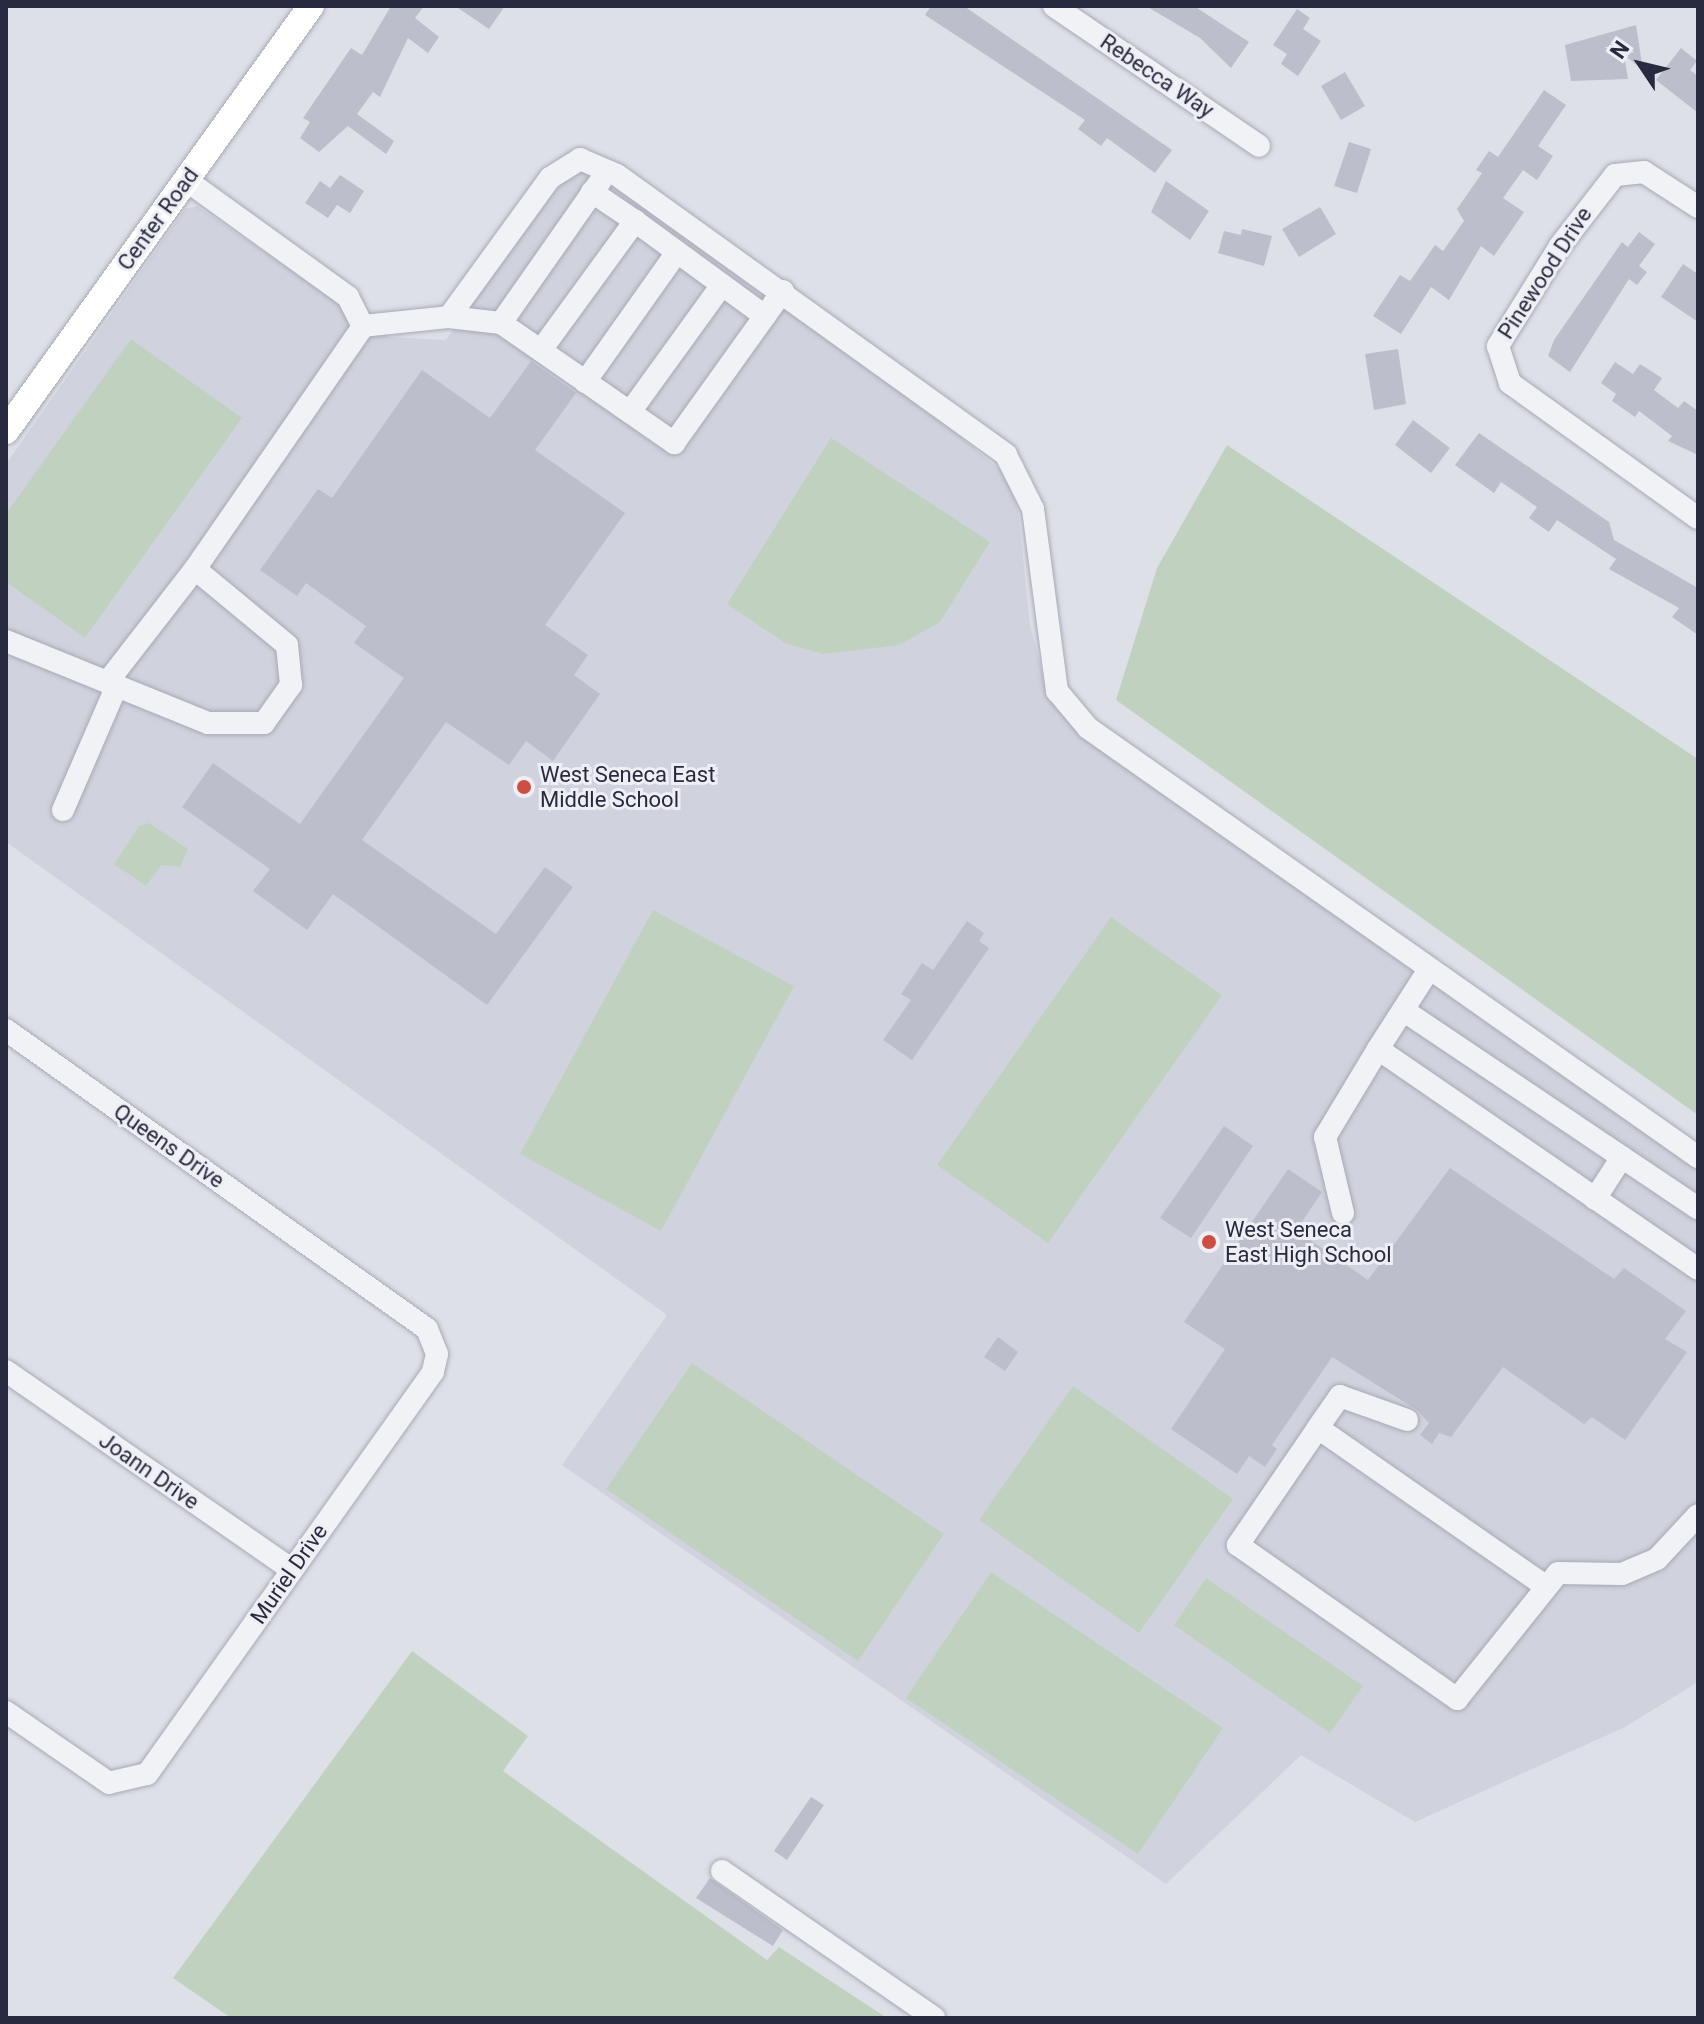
<!DOCTYPE html>
<style>
body{margin:0}
#map{position:relative;width:1704px;height:2024px;overflow:hidden;background:#dee0e8;font-family:Roboto,sans-serif}
div>[style]{position:absolute}
[style*='--x']{left:calc(var(--x)*1px);top:calc(var(--y)*1px);width:calc(var(--w)*1px);rotate:calc(var(--a)*1deg)}
.built>*{inset:0;background:#d0d2dd}
.green>*{inset:0;background:#c0d2bf}
.building>*{inset:0;background:#bcbecb}
.roads{filter:drop-shadow(0 0 2px #a7a9b5) drop-shadow(0 0 2px #a7a9b5)}
.minor>*{height:22px;margin:-11px;padding:0 11px;transform-origin:11px;border-radius:11px;background:#f1f2f6}
.major>*{height:26px;margin:-13px;padding:0 13px;transform-origin:13px;border-radius:13px;background:#fff}
.dots>*{width:22px;height:22px;translate:-50% -50%;box-sizing:border-box;border:4px solid #eeeff5;border-radius:50%}
span{translate:-50% -50%;white-space:nowrap;text-align:center;line-height:1.15;-webkit-text-stroke:6px #eeeff5;paint-order:stroke}
.street-label{font-size:22px;color:#282a3f}
.poi-label{font-size:22px;color:#282a3f}
.left{translate:0 -50%;text-align:left}
.frame{position:absolute;inset:0;border:8px solid #282a3f;pointer-events:none}
.north{position:absolute;left:1600px;top:24px;width:80px;height:80px;-webkit-text-stroke:6px #eeeff5;paint-order:stroke;rotate:305deg;font-size:22px;font-weight:700;line-height:32px;text-align:center;color:#282a3f}
.north::after{content:'';display:block;margin:auto;width:28px;height:36px;background:#282a3f;clip-path:polygon(50% 0,100% 100%,50% 72%,0 100%)}
</style>
<div id="map">
<div class="built">
<div style="clip-path:polygon(591px 171px,905px 391px,1005px 474px,1018px 510px,1030px 625px,1043px 675px,1081px 731px,1698px 1168px,1698px 1682px,1625px 1727px,1415px 1822px,1301px 1755px,1166px 1884px,562px 1465px,667px 1315px,6px 842px,6px 464px,185px 209px,197px 206px,389px 337px,446px 340px,563px 173px)"></div>
</div>
<div class="green">
<div style="clip-path:polygon(131px 339px,242px 418px,85px 638px,6px 582px,6px 514px)"></div>
<div style="clip-path:polygon(831px 438px,990px 542px,940px 622px,899px 645px,823px 654px,785px 643px,727px 604px)"></div>
<div style="clip-path:polygon(1227px 445px,1698px 759px,1698px 1115px,1116px 700px,1157px 568px)"></div>
<div style="clip-path:polygon(149px 823px,188px 849px,180px 867px,161px 865px,146px 886px,114px 864px,139px 826px)"></div>
<div style="clip-path:polygon(653px 910px,794px 986px,661px 1231px,520px 1154px)"></div>
<div style="clip-path:polygon(1111px 917px,1222px 995px,1048px 1243px,937px 1165px)"></div>
<div style="clip-path:polygon(692px 1363px,944px 1534px,858px 1661px,606px 1489px)"></div>
<div style="clip-path:polygon(1073px 1386px,1233px 1499px,1139px 1633px,979px 1520px)"></div>
<div style="clip-path:polygon(991px 1572px,1223px 1728px,1138px 1854px,906px 1698px)"></div>
<div style="clip-path:polygon(1206px 1578px,1363px 1686px,1330px 1733px,1174px 1625px)"></div>
<div style="clip-path:polygon(412px 1651px,528px 1736px,503px 1771px,767px 1960px,779px 1947px,887px 2018px,231px 2018px,173px 1978px)"></div>
</div>
<div class="building">
<div style="clip-path:polygon(391px 6px,424px 6px,415px 18px,439px 37px,428px 53px,408px 38px,380px 97px,373px 92px,357px 114px,394px 141px,386px 154px,348px 126px,319px 152px,300px 138px,310px 122px,303px 118px,351px 48px,362px 55px)"></div>
<div style="clip-path:polygon(455px 6px,505px 6px,489px 29px)"></div>
<div style="clip-path:polygon(931px 6px,964px 6px,1172px 150px,1155px 173px,1107px 138px,1101px 146px,1078px 129px,1085px 120px,925px 15px)"></div>
<div style="clip-path:polygon(1146px 6px,1194px 6px,1249px 42px,1231px 68px,1200px 38px)"></div>
<div style="clip-path:polygon(1297px 9px,1310px 18px,1303px 29px,1321px 41px,1298px 76px,1281px 64px,1287px 54px,1273px 45px)"></div>
<div style="clip-path:polygon(1636px 25px,1643px 70px,1624px 55px,1628px 79px,1571px 81px,1565px 45px)"></div>
<div style="clip-path:polygon(1681px 48px,1697px 61px,1690px 70px,1698px 76px,1698px 113px,1656px 80px)"></div>
<div style="clip-path:polygon(1345px 72px,1365px 106px,1341px 120px,1321px 86px)"></div>
<div style="clip-path:polygon(1544px 90px,1566px 105px,1538px 146px,1553px 156px,1537px 180px,1523px 170px,1503px 198px,1524px 212px,1494px 256px,1481px 246px,1449px 300px,1431px 287px,1401px 334px,1373px 316px,1400px 275px,1410px 281px,1435px 245px,1443px 251px,1464px 221px,1457px 209px,1482px 173px,1476px 170px,1489px 151px,1498px 157px)"></div>
<div style="clip-path:polygon(1349px 142px,1371px 149px,1357px 193px,1334px 186px)"></div>
<div style="clip-path:polygon(340px 175px,364px 191px,350px 213px,337px 205px,328px 218px,305px 203px,320px 181px,330px 188px)"></div>
<div style="clip-path:polygon(1166px 181px,1209px 211px,1190px 240px,1151px 212px)"></div>
<div style="clip-path:polygon(1320px 207px,1336px 234px,1299px 257px,1282px 229px)"></div>
<div style="clip-path:polygon(1242px 229px,1272px 236px,1264px 266px,1218px 253px,1224px 231px,1241px 235px)"></div>
<div style="clip-path:polygon(1639px 232px,1655px 244px,1639px 266px,1647px 272px,1637px 285px,1629px 279px,1570px 372px,1548px 356px,1554px 340px,1622px 242px,1628px 247px)"></div>
<div style="clip-path:polygon(1683px 264px,1698px 274px,1698px 322px,1661px 297px)"></div>
<div style="clip-path:polygon(1398px 349px,1406px 404px,1374px 410px,1365px 354px)"></div>
<div style="clip-path:polygon(531px 361px,576px 393px,535px 450px,625px 513px,545px 625px,588px 655px,574px 675px,600px 694px,553px 761px,526px 741px,509px 765px,446px 722px,362px 840px,496px 934px,545px 867px,573px 887px,487px 1005px,333px 894px,307px 930px,253px 891px,270px 869px,182px 807px,213px 763px,300px 824px,404px 678px,354px 643px,366px 626px,306px 583px,297px 596px,260px 570px,318px 489px,332px 498px,422px 370px,490px 418px)"></div>
<div style="clip-path:polygon(1615px 362px,1633px 374px,1640px 364px,1662px 378px,1654px 390px,1678px 408px,1684px 401px,1698px 411px,1698px 455px,1668px 441px,1672px 436px,1639px 411px,1635px 417px,1612px 401px,1616px 394px,1601px 383px)"></div>
<div style="clip-path:polygon(1413px 420px,1450px 448px,1431px 473px,1395px 445px)"></div>
<div style="clip-path:polygon(1479px 433px,1609px 522px,1614px 540px,1698px 588px,1698px 635px,1672px 617px,1679px 608px,1609px 569px,1616px 559px,1557px 520px,1549px 532px,1529px 518px,1537px 507px,1501px 482px,1494px 493px,1455px 465px)"></div>
<div style="clip-path:polygon(967px 921px,984px 933px,979px 941px,989px 948px,912px 1060px,883px 1040px,911px 1000px,901px 994px,922px 963px,933px 970px)"></div>
<div style="clip-path:polygon(1224px 1126px,1253px 1146px,1191px 1238px,1160px 1218px)"></div>
<div style="clip-path:polygon(1450px 1168px,1614px 1279px,1624px 1268px,1686px 1311px,1665px 1339px,1687px 1352px,1625px 1440px,1592px 1417px,1584px 1424px,1503px 1367px,1451px 1437px,1439px 1433px,1432px 1444px,1420px 1435px,1429px 1423px,1417px 1410px,1332px 1357px,1272px 1445px,1277px 1449px,1265px 1467px,1249px 1456px,1237px 1474px,1171px 1429px,1225px 1349px,1184px 1322px,1288px 1169px,1322px 1192px,1301px 1223px,1308px 1228px,1303px 1235px,1368px 1280px)"></div>
<div style="clip-path:polygon(998px 1337px,1018px 1352px,1005px 1371px,984px 1357px)"></div>
<div style="clip-path:polygon(811px 1797px,824px 1805px,787px 1860px,774px 1851px)"></div>
<div style="clip-path:polygon(710px 1878px,783px 1930px,773px 1946px,696px 1898px)"></div>
</div>
<div class="roads">
<div class="minor">
<div style="--x:1054;--y:6;--w:248;--a:34.3"></div>
<div style="--x:186;--y:180;--w:200;--a:35.8"></div>
<div style="--x:348;--y:297;--w:33;--a:63"></div>
<div style="--x:1698;--y:207;--w:64;--a:-147.1"></div>
<div style="--x:1644;--y:172;--w:29;--a:174"></div>
<div style="--x:1615;--y:175;--w:90;--a:127.8"></div>
<div style="--x:1560;--y:246;--w:118;--a:121.8"></div>
<div style="--x:1498;--y:346;--w:39;--a:72"></div>
<div style="--x:1510;--y:383;--w:231;--a:35.7"></div>
<div style="--x:635;--y:221;--w:161;--a:36.2"></div>
<div style="--x:449;--y:317;--w:52;--a:6.6"></div>
<div style="--x:501;--y:323;--w:211;--a:34.7"></div>
<div style="--x:674;--y:443;--w:187;--a:-54.4"></div>
<div style="--x:501;--y:323;--w:174;--a:-55"></div>
<div style="--x:363;--y:326;--w:86;--a:-6"></div>
<div style="--x:449;--y:317;--w:172;--a:-54"></div>
<div style="--x:550;--y:178;--w:36;--a:-32"></div>
<div style="--x:580;--y:159;--w:40;--a:23.4"></div>
<div style="--x:617;--y:175;--w:479;--a:35.7"></div>
<div style="--x:1006;--y:455;--w:60;--a:63.4"></div>
<div style="--x:1033;--y:509;--w:184;--a:82.5"></div>
<div style="--x:1057;--y:691;--w:48;--a:50"></div>
<div style="--x:1088;--y:728;--w:746;--a:35.12"></div>
<div style="--x:541;--y:350;--w:160;--a:-53.9"></div>
<div style="--x:635;--y:221;--w:52;--a:-146"></div>
<div style="--x:585;--y:382;--w:159;--a:-54.7"></div>
<div style="--x:630;--y:412;--w:157;--a:-54.1"></div>
<div style="--x:195;--y:569;--w:295;--a:-55.3"></div>
<div style="--x:6;--y:641;--w:218;--a:22.1"></div>
<div style="--x:208;--y:723;--w:56;--a:0"></div>
<div style="--x:264;--y:723;--w:47;--a:-54.6"></div>
<div style="--x:291;--y:685;--w:40;--a:-95.7"></div>
<div style="--x:287;--y:645;--w:119;--a:-140.4"></div>
<div style="--x:195;--y:569;--w:142;--a:127.8"></div>
<div style="--x:63;--y:810;--w:136;--a:-66.6"></div>
<div style="--x:1428;--y:971;--w:93;--a:122.7"></div>
<div style="--x:1378;--y:1049;--w:388;--a:34.5"></div>
<div style="--x:1403;--y:1010;--w:355;--a:33.9"></div>
<div style="--x:6;--y:1030;--w:516;--a:35.38"></div>
<div style="--x:427;--y:1329;--w:27;--a:68"></div>
<div style="--x:437;--y:1354;--w:18;--a:103"></div>
<div style="--x:433;--y:1372;--w:493;--a:125.4"></div>
<div style="--x:147;--y:1774;--w:39;--a:167"></div>
<div style="--x:109;--y:1783;--w:125;--a:-145.4"></div>
<div style="--x:1595;--y:1199;--w:50;--a:-57.3"></div>
<div style="--x:1343;--y:1213;--w:78;--a:-103.3"></div>
<div style="--x:1325;--y:1137;--w:103;--a:-58.9"></div>
<div style="--x:6;--y:1371;--w:348;--a:34.8"></div>
<div style="--x:1407;--y:1420;--w:71;--a:-160.3"></div>
<div style="--x:1340;--y:1396;--w:39;--a:125"></div>
<div style="--x:1318;--y:1428;--w:275;--a:34.8"></div>
<div style="--x:1318;--y:1428;--w:142;--a:124.4"></div>
<div style="--x:1238;--y:1545;--w:268;--a:35.1"></div>
<div style="--x:1457;--y:1699;--w:161;--a:-51.3"></div>
<div style="--x:1558;--y:1573;--w:64;--a:0.9"></div>
<div style="--x:1622;--y:1574;--w:38;--a:-23"></div>
<div style="--x:1657;--y:1559;--w:60;--a:-47"></div>
<div style="--x:722;--y:1871;--w:258;--a:34.7"></div>
</div>
<div class="major">
<div style="--x:6;--y:431;--w:523;--a:-54.33"></div>
</div>
</div>
<div class="dots">
<div style="left:524px;top:787px;background:#cd4f43"></div>
<div style="left:1209px;top:1242px;background:#cd4f43"></div>
</div>
<div class="street-label">
<span style="left:1157px;top:76px;rotate:34deg">Rebecca Way</span>
<span style="left:158px;top:219px;rotate:-54deg">Center Road</span>
<span style="left:1545px;top:273px;rotate:-57deg">Pinewood Drive</span>
<span style="left:169px;top:1146px;rotate:35deg">Queens Drive</span>
<span style="left:149px;top:1471px;rotate:35deg">Joann Drive</span>
<span style="left:289px;top:1574px;rotate:-55deg">Muriel Drive</span>
</div>
<div class="poi-label">
<span class="left" style="left:540px;top:787px">West Seneca East<br>Middle School</span>
<span class="left" style="left:1225px;top:1242px">West Seneca<br>East High School</span>
</div>
<div class="frame"></div>
<div class="north">N</div>
</div>
